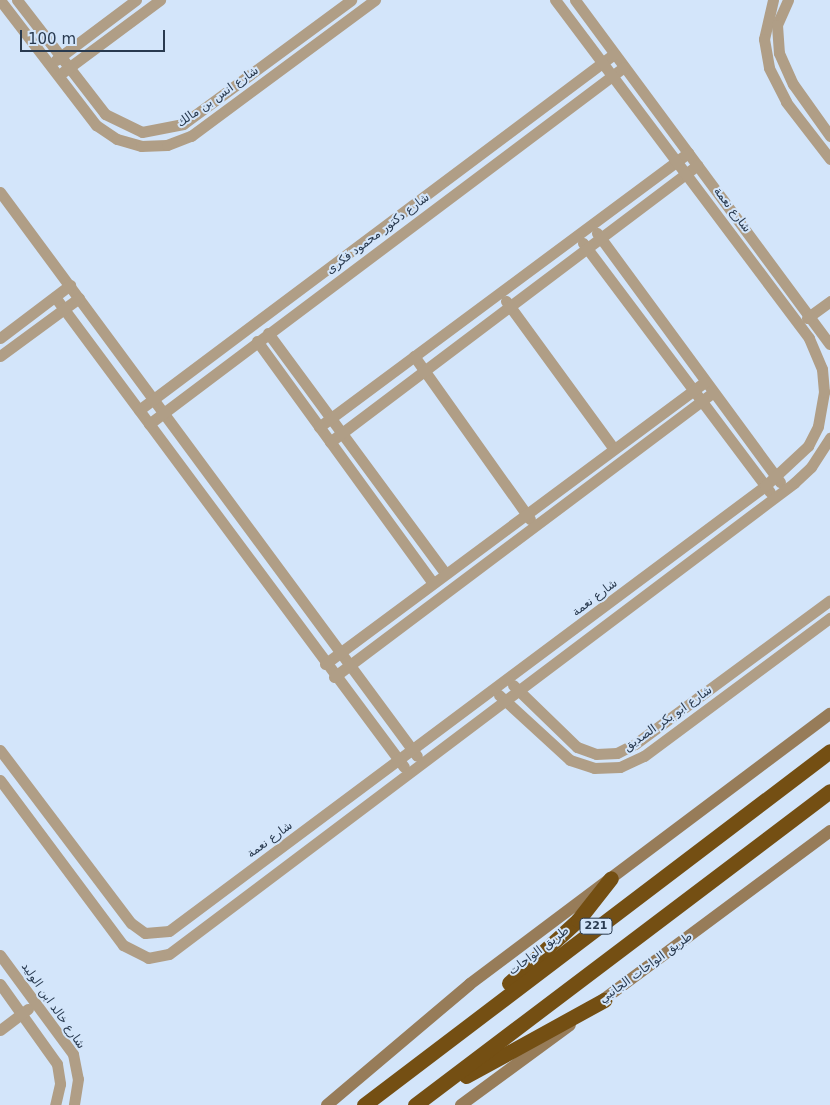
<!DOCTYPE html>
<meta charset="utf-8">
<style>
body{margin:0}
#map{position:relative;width:830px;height:1105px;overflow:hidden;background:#d3e5fa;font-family:"DejaVu Sans",Vazirmatn,sans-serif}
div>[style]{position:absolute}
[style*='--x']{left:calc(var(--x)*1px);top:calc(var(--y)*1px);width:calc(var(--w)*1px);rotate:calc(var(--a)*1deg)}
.street>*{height:11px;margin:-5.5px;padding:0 5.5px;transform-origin:5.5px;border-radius:5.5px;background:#b09e86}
.secondary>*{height:12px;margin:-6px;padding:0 6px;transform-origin:6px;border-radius:6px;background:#977c59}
.highway>*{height:15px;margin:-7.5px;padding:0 7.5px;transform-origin:7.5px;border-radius:7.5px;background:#744f13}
span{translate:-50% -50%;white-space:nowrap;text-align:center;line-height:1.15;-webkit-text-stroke:4px #d3e5fa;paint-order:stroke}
.shield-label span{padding:1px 4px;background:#d3e5fa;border:1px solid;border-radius:4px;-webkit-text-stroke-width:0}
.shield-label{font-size:11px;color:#293a4f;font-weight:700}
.street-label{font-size:12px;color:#293a4f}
.scale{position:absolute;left:20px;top:30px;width:145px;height:22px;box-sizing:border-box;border:2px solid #293a4f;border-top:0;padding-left:6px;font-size:15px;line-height:18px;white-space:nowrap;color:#293a4f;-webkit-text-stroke:4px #d3e5fa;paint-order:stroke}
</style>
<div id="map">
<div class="street">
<div style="--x:0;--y:0;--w:158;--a:52.5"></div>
<div style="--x:96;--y:125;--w:25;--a:34"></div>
<div style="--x:117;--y:139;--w:25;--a:16"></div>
<div style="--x:141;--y:146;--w:26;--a:-2"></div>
<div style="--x:167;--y:145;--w:26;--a:-21"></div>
<div style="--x:191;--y:136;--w:229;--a:-36.5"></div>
<div style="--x:17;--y:0;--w:144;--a:52.3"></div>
<div style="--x:105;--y:114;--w:41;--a:25.9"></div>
<div style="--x:142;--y:132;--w:42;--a:-11"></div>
<div style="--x:183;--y:124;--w:209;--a:-36.4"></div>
<div style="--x:575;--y:0;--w:428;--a:53.5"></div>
<div style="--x:773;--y:0;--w:40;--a:103"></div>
<div style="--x:764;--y:39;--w:29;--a:80"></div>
<div style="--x:769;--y:68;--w:38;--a:63"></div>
<div style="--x:786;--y:102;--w:72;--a:52.3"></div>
<div style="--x:788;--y:0;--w:27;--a:114"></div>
<div style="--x:777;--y:25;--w:28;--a:86"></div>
<div style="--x:779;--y:53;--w:34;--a:66"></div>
<div style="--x:793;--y:84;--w:64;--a:54.6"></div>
<div style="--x:56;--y:60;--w:100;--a:-36.9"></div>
<div style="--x:63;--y:72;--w:121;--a:-36.6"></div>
<div style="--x:0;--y:192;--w:701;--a:53.52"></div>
<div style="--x:597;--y:233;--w:309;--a:53.7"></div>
<div style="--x:583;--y:243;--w:311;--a:53.1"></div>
<div style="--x:55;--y:297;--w:585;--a:53.4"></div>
<div style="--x:506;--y:301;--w:183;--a:53.9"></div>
<div style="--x:807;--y:318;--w:29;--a:-36"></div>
<div style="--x:268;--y:333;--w:298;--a:53.6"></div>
<div style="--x:0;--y:338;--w:88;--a:-37.1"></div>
<div style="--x:257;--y:341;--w:298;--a:54"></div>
<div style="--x:0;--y:356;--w:98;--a:-36.3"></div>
<div style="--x:414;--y:356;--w:200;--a:54.6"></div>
<div style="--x:139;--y:410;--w:594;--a:-36.85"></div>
<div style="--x:149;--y:424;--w:594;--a:-36.93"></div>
<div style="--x:319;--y:427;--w:460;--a:-36.6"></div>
<div style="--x:330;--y:442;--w:460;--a:-37"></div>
<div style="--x:325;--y:664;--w:473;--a:-36.6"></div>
<div style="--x:334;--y:677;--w:474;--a:-36.9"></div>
<div style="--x:513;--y:685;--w:89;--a:44.1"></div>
<div style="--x:577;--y:747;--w:20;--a:20"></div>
<div style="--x:596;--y:754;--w:21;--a:-3"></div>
<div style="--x:617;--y:753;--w:20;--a:-27"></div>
<div style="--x:635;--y:744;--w:242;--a:-36.4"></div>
<div style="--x:499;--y:695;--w:96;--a:42.5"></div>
<div style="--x:570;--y:760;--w:25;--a:18"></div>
<div style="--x:594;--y:768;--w:26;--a:-2"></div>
<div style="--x:620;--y:767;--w:26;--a:-25"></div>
<div style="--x:644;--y:756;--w:232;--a:-36.6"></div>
<div style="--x:0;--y:750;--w:217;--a:52.9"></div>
<div style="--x:131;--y:923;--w:17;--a:36"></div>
<div style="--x:145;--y:933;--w:24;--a:-5"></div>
<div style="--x:169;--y:931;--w:744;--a:-36.75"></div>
<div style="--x:765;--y:486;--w:59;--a:-42.9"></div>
<div style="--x:808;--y:446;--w:22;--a:-63"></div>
<div style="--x:818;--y:426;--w:35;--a:-80"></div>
<div style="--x:824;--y:392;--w:23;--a:-95"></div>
<div style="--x:822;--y:369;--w:34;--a:-113"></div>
<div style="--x:809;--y:338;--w:423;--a:-126.9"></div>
<div style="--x:0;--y:780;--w:206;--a:53.3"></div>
<div style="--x:123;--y:945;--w:28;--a:27"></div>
<div style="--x:148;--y:958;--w:21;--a:-11"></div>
<div style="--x:169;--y:954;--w:783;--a:-37"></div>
<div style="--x:794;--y:483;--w:23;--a:-43"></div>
<div style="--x:811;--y:467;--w:35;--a:-57"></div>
<div style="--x:0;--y:955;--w:123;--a:53.6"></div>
<div style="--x:73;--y:1054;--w:25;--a:79"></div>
<div style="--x:78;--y:1079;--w:26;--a:99"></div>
<div style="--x:0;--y:984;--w:98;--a:54.5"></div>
<div style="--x:57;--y:1064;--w:20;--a:81"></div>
<div style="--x:60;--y:1084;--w:22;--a:103"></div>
<div style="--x:0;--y:1030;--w:35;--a:-37"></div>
</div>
<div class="secondary">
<div style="--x:596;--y:1005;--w:292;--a:-36.6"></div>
<div style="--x:327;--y:1105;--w:187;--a:-40.2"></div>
<div style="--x:470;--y:984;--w:450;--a:-36.9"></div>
<div style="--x:461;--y:1105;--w:135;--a:-36.3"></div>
</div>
<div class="highway">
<div style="--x:509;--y:983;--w:93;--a:-42.4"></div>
<div style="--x:578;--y:920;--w:53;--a:-51.8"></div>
<div style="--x:466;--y:1076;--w:158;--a:-28.8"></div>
<div style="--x:364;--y:1105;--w:585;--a:-37.22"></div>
<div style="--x:415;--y:1105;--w:520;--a:-37.11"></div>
</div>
<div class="shield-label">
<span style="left:596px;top:926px">221</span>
</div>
<div class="street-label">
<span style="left:218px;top:97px;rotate:-35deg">شارع انس بن مالك</span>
<span style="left:732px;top:210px;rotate:53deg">شارع نعمة</span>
<span style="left:378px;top:234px;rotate:-37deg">شارع دكتور محمود فكرى</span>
<span style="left:595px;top:598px;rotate:-37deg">شارع نعمة</span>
<span style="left:668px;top:719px;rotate:-35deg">شارع ابو بكر الصديق</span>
<span style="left:270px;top:840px;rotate:-36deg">شارع نعمة</span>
<span style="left:539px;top:951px;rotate:-37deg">طريق الواحات</span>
<span style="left:646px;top:968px;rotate:-36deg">طريق الواحات الجانبي</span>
<span style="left:53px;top:1006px;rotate:55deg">شارع خالد ابن الوليد</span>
</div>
<div class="scale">100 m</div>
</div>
